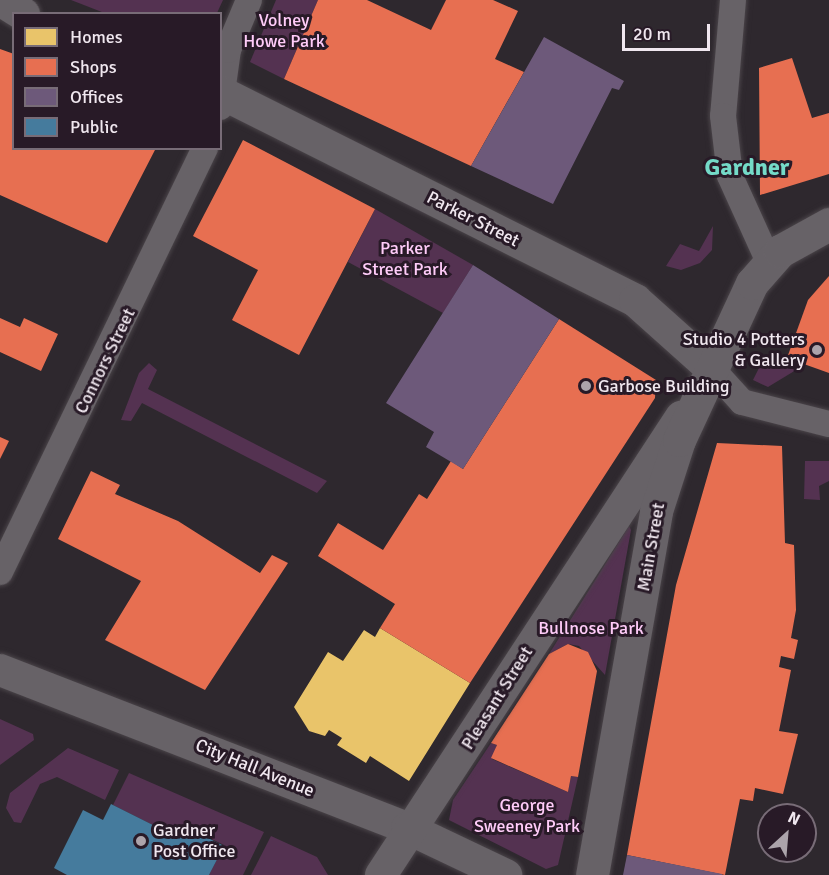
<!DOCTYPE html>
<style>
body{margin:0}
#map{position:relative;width:829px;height:875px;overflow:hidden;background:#2e282e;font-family:Signika,sans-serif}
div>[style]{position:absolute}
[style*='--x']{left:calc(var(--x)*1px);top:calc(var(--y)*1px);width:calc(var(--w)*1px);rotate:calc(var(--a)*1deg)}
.green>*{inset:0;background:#543251}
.homes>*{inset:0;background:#e9c46a}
.shops>*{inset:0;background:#e76f51}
.offices>*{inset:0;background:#6d597a}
.public>*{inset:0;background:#457b9d}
.roads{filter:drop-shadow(0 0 2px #4a4449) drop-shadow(0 0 2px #4a4449)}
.minor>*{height:26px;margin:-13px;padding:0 13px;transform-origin:13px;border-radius:13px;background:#676267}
.tertiary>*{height:32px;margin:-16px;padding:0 16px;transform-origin:16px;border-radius:16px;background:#676267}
.secondary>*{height:33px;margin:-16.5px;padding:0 16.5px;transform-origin:16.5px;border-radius:16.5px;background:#676267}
.dots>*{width:16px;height:16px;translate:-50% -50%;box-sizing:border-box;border:3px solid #281a27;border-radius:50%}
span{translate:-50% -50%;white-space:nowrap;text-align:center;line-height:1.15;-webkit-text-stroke:6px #281a27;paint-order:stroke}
.park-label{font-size:18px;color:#ffccf9}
.street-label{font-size:18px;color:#f0e7ef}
.poi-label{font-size:18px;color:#f0e7ef}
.right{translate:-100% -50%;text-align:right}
.left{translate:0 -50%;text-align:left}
.district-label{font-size:24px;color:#74dac8;font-weight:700}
.legend{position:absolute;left:12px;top:12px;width:210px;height:138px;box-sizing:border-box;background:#281a27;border:2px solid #786c77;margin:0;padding:8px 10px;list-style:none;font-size:18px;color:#f0e7ef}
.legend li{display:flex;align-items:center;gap:12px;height:30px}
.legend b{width:30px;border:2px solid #786c77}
.north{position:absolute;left:757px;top:803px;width:60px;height:60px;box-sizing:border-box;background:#281a27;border:2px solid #786c77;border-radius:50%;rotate:26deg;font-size:16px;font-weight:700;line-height:24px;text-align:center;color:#f0e7ef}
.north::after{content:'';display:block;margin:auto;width:21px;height:27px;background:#aca4ab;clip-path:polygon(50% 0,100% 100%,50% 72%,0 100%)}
.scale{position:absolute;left:622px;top:24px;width:88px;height:27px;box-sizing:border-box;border:3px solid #f0e7ef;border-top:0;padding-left:8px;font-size:18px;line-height:21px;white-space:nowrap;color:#f0e7ef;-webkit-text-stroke:4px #281a27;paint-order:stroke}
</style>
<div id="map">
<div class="green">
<div style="clip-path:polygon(71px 0,223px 0,217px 13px,107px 14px)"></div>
<div style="clip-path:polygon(276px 0,318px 0,284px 79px,250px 62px)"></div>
<div style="clip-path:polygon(375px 209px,473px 265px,443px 313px,348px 262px)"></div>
<div style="clip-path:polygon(713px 226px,712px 250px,700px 263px,681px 270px,666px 266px,680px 244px,699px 251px)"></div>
<div style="clip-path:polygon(764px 358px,786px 366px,796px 370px,768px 387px,753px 380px)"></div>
<div style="clip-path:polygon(149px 363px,157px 370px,148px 389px,327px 481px,317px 493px,142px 403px,131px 421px,121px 420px,139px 373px)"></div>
<div style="clip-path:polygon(805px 461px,829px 461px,829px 481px,819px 486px,820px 500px,804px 499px)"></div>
<div style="clip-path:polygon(629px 526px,631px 530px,605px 675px,579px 646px,568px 644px,549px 654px)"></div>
<div style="clip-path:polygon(0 719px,33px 734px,34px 740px,0 765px)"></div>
<div style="clip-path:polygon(491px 743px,497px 745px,492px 759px,568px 792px,571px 776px,578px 777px,558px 865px,546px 869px,449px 820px,453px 800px)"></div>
<div style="clip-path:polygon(68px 748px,119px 770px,105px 800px,57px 777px,40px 784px,21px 823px,14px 822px,6px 808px,10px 793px)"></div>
<div style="clip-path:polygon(129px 773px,264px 832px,243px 875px,209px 875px,224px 845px,182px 825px,177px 837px,113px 805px)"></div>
<div style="clip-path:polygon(271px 836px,317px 857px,328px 875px,251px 875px)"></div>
</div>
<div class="homes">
<div style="clip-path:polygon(380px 628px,470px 683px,409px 781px,370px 756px,366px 763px,337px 745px,342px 738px,329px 730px,325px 736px,309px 731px,294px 707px,328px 652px,343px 661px,364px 630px,375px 637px)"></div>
</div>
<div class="shops">
<div style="clip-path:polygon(318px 0,367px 0,431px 30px,446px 0,493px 0,518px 11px,495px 59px,524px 72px,471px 166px,284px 79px)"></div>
<div style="clip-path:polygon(0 49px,14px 54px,14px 148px,156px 148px,107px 243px,0 195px)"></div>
<div style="clip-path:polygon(792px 58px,812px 118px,829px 113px,829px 174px,760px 195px,759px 68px)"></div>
<div style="clip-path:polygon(243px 140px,375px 209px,299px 355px,232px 320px,258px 270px,193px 236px)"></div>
<div style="clip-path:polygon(829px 276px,829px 373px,787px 358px,808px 300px)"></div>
<div style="clip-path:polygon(0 318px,20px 327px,24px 318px,58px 334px,41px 371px,0 352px)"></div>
<div style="clip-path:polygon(559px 319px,656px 380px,655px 398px,470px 683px,380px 628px,395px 604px,318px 556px,338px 523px,383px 550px,419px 494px,427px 499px,451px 461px,463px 469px)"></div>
<div style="clip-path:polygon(0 437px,9px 441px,0 459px)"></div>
<div style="clip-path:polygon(717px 443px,782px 446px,785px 543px,794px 545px,796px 610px,791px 638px,798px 640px,794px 659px,781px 656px,779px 667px,791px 670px,779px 731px,798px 734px,783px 794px,755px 788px,753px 801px,740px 799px,725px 875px,627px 855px,676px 585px)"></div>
<div style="clip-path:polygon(91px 471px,120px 485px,115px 494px,178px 521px,260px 573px,272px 555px,288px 563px,205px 690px,105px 640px,141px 581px,58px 539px)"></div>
<div style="clip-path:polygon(568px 644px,588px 652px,597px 671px,578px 777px,571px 776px,568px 792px,491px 758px,497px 745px,491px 743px,549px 654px)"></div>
</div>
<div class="offices">
<div style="clip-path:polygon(544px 37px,624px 81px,619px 90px,612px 88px,553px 204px,471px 166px)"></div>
<div style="clip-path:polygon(473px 265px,559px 319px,463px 469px,426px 447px,434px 432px,386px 403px)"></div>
<div style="clip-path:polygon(627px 855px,722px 874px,722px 875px,623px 875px)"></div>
</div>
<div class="public">
<div style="clip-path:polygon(111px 804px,177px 837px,182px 825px,224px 846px,209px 875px,67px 875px,54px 868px,83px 810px,103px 820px)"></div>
</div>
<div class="roads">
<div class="minor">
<div style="--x:733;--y:0;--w:116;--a:94.9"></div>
<div style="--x:723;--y:116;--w:60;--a:83.3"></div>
<div style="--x:730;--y:176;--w:94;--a:65.6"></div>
<div style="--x:220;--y:107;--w:58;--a:-82"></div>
<div style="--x:228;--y:50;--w:54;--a:-67.2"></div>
<div style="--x:711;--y:368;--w:46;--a:47.6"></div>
<div style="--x:742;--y:402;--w:90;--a:14.2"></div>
<div style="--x:0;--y:572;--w:471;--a:-64.2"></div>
</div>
<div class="tertiary">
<div style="--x:0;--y:670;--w:437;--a:21.2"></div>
<div style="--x:407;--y:828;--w:110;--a:25.4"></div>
<div style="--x:381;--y:875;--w:548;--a:-56.77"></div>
</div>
<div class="secondary">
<div style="--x:1;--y:0;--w:26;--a:32"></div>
<div style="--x:220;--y:92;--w:464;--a:26.6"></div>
<div style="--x:635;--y:300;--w:102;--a:41.8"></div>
<div style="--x:592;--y:875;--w:370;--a:-80"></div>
<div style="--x:656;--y:511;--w:75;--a:-72.1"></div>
<div style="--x:679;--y:440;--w:173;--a:-65.1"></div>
<div style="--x:752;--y:283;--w:43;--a:-48.8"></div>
<div style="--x:780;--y:251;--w:56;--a:-28.9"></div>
</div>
</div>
<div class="dots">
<div style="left:817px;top:350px;background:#aca4ab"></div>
<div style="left:586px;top:386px;background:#aca4ab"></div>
<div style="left:141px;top:841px;background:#aca4ab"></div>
</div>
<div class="park-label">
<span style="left:284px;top:31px">Volney<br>Howe Park</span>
<span style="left:405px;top:259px">Parker<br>Street Park</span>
<span style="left:591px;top:628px">Bullnose Park</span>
<span style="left:527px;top:816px">George<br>Sweeney Park</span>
</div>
<div class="street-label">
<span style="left:473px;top:219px;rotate:27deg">Parker Street</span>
<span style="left:105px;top:361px;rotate:-64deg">Connors Street</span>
<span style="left:651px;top:547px;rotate:-80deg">Main Street</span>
<span style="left:497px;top:698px;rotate:-58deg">Pleasant Street</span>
<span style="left:255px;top:768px;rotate:22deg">City Hall Avenue</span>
</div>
<div class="poi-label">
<span class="right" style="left:805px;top:350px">Studio 4 Potters<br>&amp; Gallery</span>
<span class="left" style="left:598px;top:386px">Garbose Building</span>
<span class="left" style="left:153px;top:841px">Gardner<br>Post Office</span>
</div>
<div class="district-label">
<span style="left:747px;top:168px">Gardner</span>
</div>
<ul class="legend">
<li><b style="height:16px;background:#e9c46a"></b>Homes</li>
<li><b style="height:16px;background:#e76f51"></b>Shops</li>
<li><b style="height:16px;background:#6d597a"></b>Offices</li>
<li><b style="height:16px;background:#457b9d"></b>Public</li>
</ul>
<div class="north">N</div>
<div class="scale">20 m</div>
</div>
